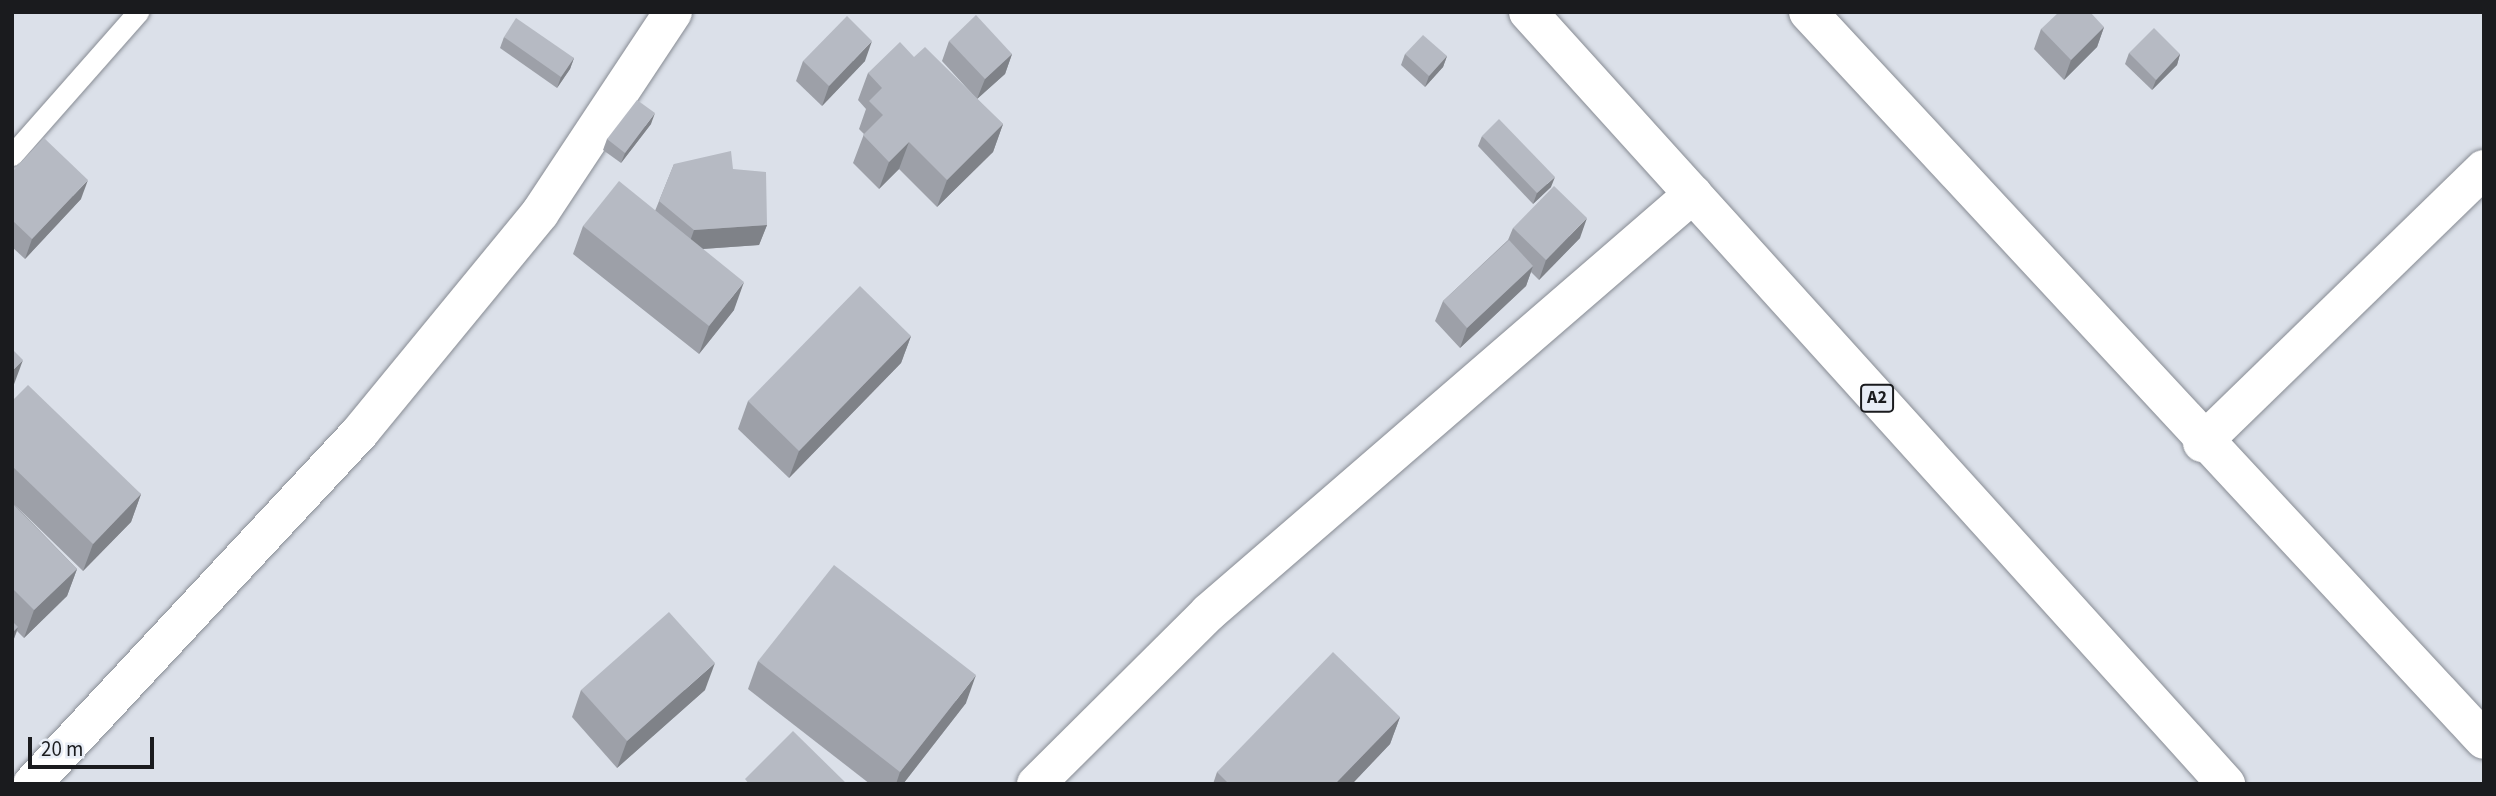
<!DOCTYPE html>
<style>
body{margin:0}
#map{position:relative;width:2496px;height:796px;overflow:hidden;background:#dbe0e9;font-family:"Source Sans 3",sans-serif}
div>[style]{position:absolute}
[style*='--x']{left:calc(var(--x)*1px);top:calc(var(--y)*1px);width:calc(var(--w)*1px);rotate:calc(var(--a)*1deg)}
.roads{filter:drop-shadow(0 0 2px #878b93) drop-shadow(0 0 2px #878b93)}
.service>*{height:21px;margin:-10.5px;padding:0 10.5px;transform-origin:10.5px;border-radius:10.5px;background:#fff}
.minor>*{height:38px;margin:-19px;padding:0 19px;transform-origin:19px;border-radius:19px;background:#fff}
.trunk>*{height:38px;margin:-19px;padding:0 19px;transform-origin:19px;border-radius:19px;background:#fff}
.wall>*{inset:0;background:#9da0a8}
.shaded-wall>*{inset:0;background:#7f8288}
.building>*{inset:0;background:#b6bac3}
span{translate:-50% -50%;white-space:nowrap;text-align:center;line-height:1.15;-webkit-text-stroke:5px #e8edf6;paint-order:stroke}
.shield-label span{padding:2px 5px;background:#e8edf6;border:2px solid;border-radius:5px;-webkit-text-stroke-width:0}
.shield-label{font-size:18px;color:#1a1b1e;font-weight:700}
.frame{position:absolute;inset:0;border:14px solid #1a1b1e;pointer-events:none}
.scale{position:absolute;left:28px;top:737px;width:126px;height:32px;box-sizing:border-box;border:4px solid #1a1b1e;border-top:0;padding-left:9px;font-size:21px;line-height:24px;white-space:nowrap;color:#1a1b1e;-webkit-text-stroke:5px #e8edf6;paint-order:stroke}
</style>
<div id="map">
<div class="roads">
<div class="service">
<div style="--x:12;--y:155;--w:191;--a:-48.6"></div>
</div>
<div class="minor">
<div style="--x:2202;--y:443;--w:393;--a:-44.2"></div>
<div style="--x:32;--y:784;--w:483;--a:-47"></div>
<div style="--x:361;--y:431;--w:282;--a:-50.6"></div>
<div style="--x:540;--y:213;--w:241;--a:-56.5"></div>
<div style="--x:1036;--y:784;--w:243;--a:-44.8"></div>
<div style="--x:1208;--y:613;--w:641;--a:-40.82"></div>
</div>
<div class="trunk">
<div style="--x:1528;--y:12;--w:1041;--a:47.88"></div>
<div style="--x:1808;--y:12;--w:993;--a:47.12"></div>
</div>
</div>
<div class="wall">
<div style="clip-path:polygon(2104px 27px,2097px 47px,2064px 80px,2034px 49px,2041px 29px)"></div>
<div style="clip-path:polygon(504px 37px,574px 58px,570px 69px,557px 88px,500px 48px)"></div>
<div style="clip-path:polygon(949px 41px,1012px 54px,1005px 74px,977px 99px,1003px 124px,993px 152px,937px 207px,899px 169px,879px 189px,853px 163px,864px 134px,859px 129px,866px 109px,858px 100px,868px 73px,914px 57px,975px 97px,942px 61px)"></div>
<div style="clip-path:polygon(2129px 53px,2180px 54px,2177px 65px,2152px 90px,2125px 64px)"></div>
<div style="clip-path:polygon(1405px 54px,1447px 56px,1443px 67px,1425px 87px,1401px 65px)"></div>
<div style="clip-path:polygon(803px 61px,865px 61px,822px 106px,796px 81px)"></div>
<div style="clip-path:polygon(651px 124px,621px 163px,603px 150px,607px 139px)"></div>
<div style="clip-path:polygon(1482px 136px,1551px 187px,1533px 204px,1478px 146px)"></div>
<div style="clip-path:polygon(674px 164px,733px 169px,767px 225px,759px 245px,703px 249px,734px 310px,699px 354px,573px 254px,583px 226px,655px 211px)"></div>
<div style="clip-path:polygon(12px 172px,81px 199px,25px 259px,12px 247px)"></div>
<div style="clip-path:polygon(1513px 228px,1580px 238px,1539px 280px,1531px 272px,1526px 286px,1460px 348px,1435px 321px,1443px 301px,1508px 240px)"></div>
<div style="clip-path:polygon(911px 336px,901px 363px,789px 478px,738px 429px,748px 401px)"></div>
<div style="clip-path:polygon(12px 401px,141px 494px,131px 522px,83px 571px,14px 504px,77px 569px,67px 596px,24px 638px,17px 631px,12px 644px)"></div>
<div style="clip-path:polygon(758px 661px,966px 703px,903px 784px,870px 784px,748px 689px)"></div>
<div style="clip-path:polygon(581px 690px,705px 690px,617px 768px,572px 717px)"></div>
<div style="clip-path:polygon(1400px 717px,1390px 744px,1352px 784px,1213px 784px,1217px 772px)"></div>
</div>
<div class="shaded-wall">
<div style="clip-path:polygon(2104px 27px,2097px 47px,2064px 80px,2071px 60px)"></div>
<div style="clip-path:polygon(872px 41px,865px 61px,822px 106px,829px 86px)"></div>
<div style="clip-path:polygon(1012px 54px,1005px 74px,977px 99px,985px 79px)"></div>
<div style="clip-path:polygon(2180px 54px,2177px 65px,2152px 90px,2156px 80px)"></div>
<div style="clip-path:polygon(1447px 56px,1443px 67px,1425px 87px,1429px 76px)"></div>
<div style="clip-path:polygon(574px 58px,570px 69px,557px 88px,561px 77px)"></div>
<div style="clip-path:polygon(655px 113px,651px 124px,621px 163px,625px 153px)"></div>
<div style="clip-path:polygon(1003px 124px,993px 152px,937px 207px,947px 180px)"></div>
<div style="clip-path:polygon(909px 142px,899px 169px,879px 189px,889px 162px)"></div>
<div style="clip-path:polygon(1555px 177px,1551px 187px,1533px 204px,1537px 193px)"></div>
<div style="clip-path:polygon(88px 180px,81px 199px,25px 259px,32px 239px)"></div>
<div style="clip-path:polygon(1587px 218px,1580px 238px,1539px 280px,1546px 260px)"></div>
<div style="clip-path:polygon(767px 225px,759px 245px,687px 250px,694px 230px)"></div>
<div style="clip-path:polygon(1533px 266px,1526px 286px,1460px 348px,1467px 328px)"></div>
<div style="clip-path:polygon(744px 282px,734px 310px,699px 354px,709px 326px)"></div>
<div style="clip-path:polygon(911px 336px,901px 363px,789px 478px,799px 451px)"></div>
<div style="clip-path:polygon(23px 360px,13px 387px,12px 388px,12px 371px)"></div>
<div style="clip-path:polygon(141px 494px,131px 522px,83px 571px,93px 544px)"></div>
<div style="clip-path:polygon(77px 569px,67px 596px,24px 638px,34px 610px)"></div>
<div style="clip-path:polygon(18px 627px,12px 644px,12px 633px)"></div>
<div style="clip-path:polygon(715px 663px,705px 690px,617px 768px,627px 741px)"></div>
<div style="clip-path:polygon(976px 675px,966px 703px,903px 784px,896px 784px,900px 772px)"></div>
<div style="clip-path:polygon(1400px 717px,1390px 744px,1352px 784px,1335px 784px)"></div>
</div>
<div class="building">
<div style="clip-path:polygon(2059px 12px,2090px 12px,2104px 27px,2071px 60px,2041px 29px)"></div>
<div style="clip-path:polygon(976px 15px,1012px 54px,985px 79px,949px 41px)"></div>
<div style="clip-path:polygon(847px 16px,872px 41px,829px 86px,803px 61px)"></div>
<div style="clip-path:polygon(516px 18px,574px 58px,561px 77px,504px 37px)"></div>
<div style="clip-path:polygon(2154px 28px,2180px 54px,2156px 80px,2129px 53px)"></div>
<div style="clip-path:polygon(1423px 35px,1447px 56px,1429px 76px,1405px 54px)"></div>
<div style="clip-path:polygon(900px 42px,914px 57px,925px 47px,1003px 124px,947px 180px,909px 142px,889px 162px,863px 135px,883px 115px,869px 101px,882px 88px,868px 73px)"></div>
<div style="clip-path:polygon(637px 100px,655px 113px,625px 153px,607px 139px)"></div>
<div style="clip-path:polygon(1499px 119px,1555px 177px,1537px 193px,1482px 136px)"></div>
<div style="clip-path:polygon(44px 138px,88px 180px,32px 239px,12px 220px,12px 172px)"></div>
<div style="clip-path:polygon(731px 151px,733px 169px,766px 172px,767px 225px,694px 230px,659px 201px,674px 164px)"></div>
<div style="clip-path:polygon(619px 181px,744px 282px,709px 326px,583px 226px)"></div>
<div style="clip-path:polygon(1554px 186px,1587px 218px,1546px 260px,1513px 228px)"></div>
<div style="clip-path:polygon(1509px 240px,1533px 266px,1467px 328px,1443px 301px)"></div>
<div style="clip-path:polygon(860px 286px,911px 336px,799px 451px,748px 401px)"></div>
<div style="clip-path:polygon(12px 349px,23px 360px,12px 371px)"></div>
<div style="clip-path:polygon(28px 385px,141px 494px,93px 544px,12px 466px,12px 401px)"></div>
<div style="clip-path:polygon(12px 503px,77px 569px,34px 610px,12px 588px)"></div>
<div style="clip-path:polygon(834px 565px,976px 675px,900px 772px,758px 661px)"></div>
<div style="clip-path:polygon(669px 612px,715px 663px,627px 741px,581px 690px)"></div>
<div style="clip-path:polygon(12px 621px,18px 627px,12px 633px)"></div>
<div style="clip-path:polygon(1333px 652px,1400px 717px,1335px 784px,1229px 784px,1217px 772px)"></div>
<div style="clip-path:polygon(793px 731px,847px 784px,749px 784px,745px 779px)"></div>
</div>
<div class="shield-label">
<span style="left:1877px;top:398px">A2</span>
</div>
<div class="frame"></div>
<div class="scale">20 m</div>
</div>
